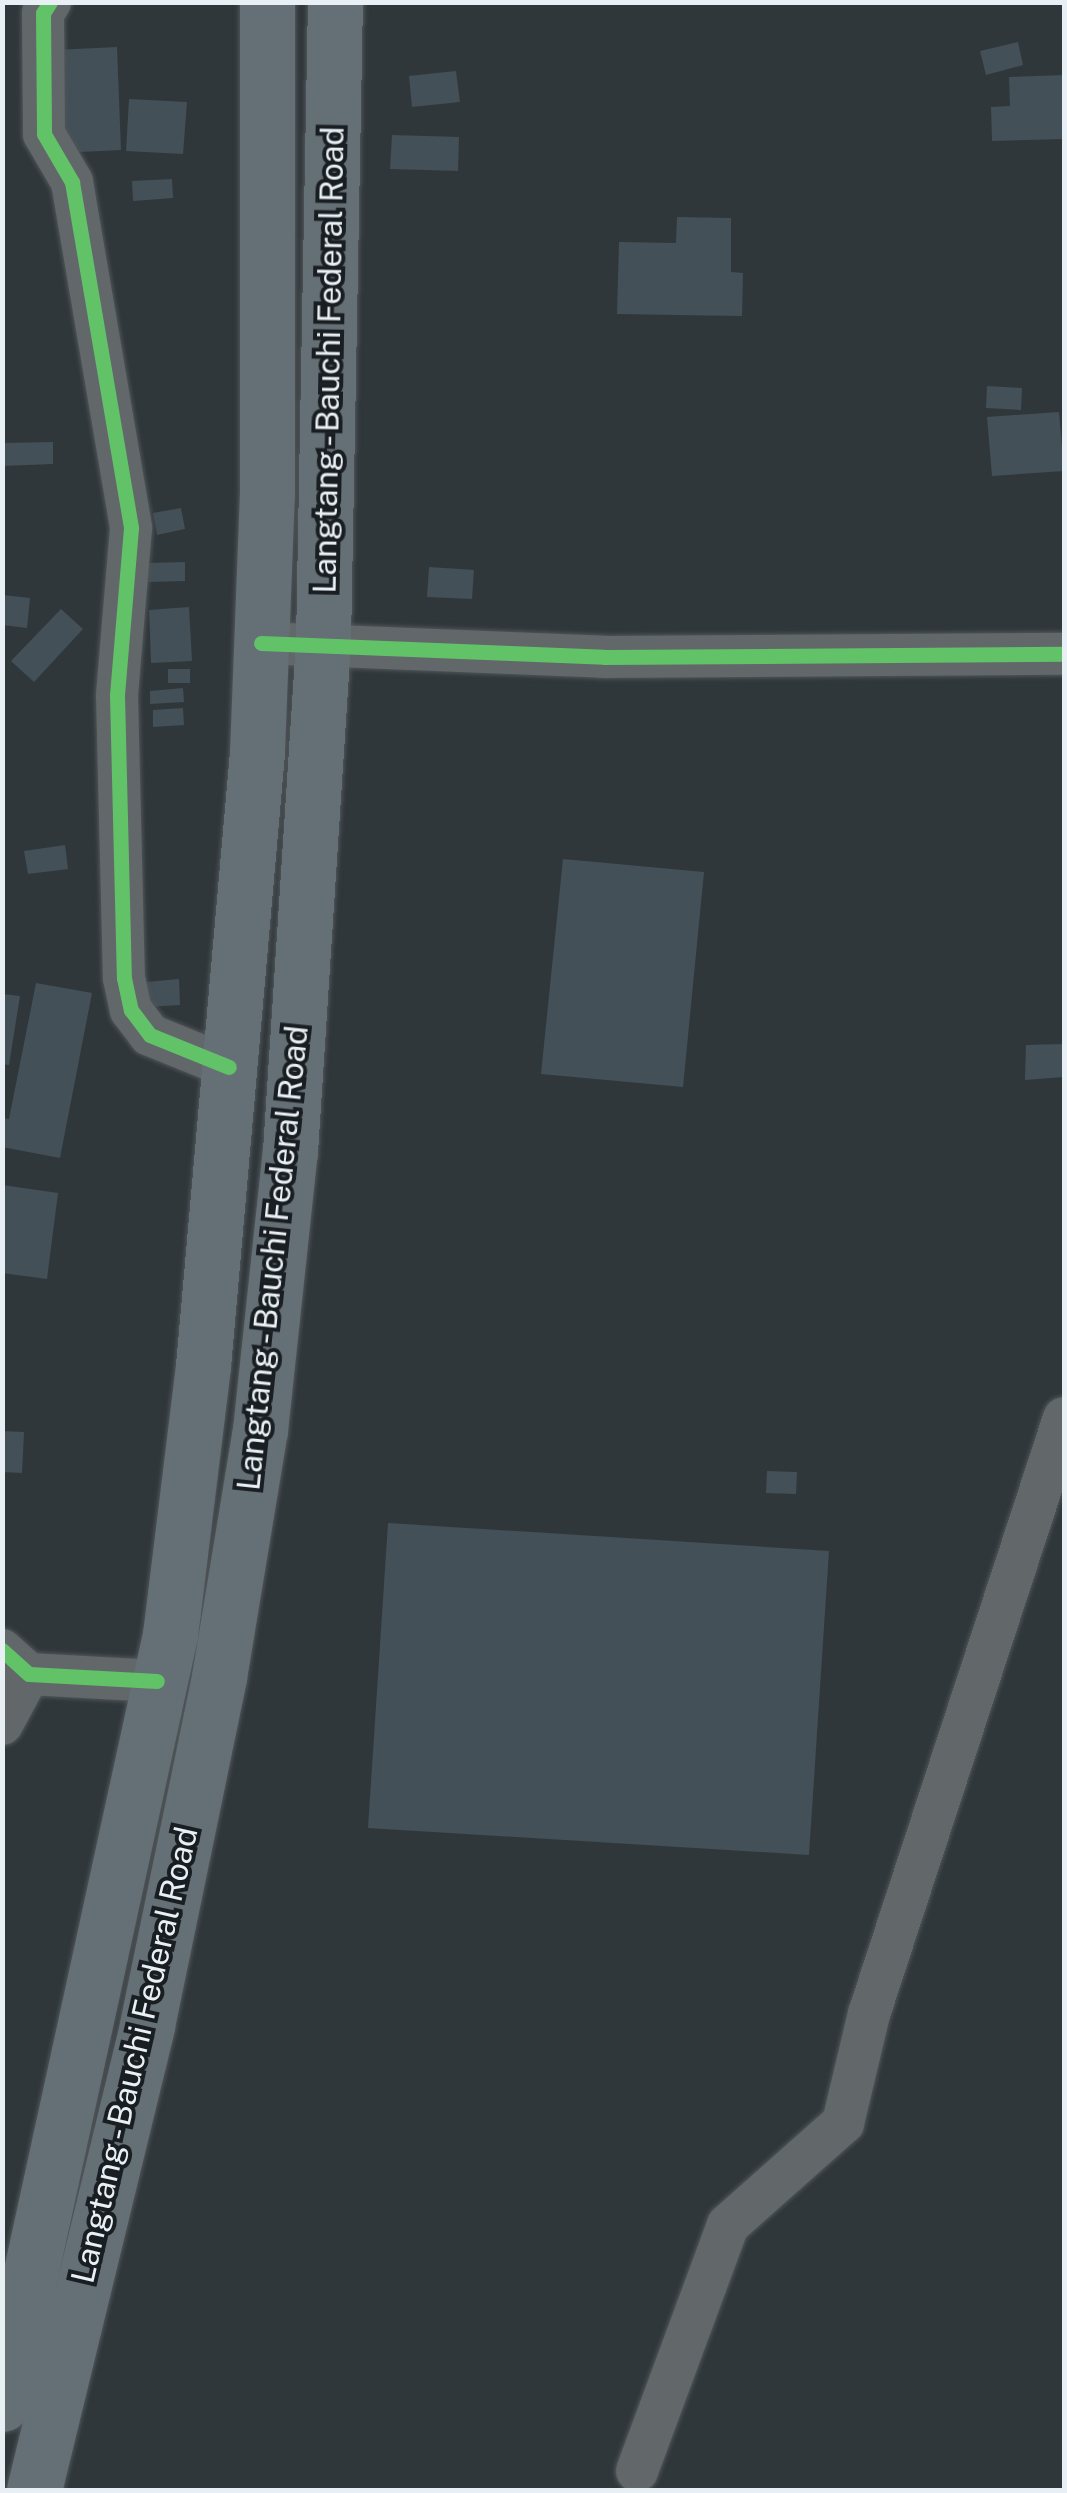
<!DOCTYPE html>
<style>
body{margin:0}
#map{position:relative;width:1067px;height:2493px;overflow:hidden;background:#30373b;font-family:"Public Sans",sans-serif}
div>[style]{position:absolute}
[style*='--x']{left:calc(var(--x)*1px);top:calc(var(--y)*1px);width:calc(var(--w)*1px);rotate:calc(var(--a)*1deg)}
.building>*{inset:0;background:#435057}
.roads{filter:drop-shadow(0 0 2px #4f5558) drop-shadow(0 0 2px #4f5558)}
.minor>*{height:42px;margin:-21px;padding:0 21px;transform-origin:21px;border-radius:21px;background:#62676a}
.major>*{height:55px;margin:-27.5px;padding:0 27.5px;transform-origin:27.5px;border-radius:27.5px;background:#656f76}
.cycleway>*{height:15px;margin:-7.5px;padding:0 7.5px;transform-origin:7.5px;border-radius:7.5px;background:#61c268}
span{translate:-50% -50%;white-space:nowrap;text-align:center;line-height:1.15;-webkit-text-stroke:8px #191e22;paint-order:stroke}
.street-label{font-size:32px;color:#e9f0f5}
.frame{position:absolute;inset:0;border:5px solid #e9f0f5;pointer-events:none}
</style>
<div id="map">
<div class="building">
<div style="clip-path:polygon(1018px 42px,1023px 65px,986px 75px,980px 51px)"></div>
<div style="clip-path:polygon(117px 47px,121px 150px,59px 153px,55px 50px)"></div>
<div style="clip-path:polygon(456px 71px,460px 102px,412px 107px,409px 76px)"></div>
<div style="clip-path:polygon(1064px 75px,1064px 139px,992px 141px,991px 107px,1010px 106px,1009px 77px)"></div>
<div style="clip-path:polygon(129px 99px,187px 102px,183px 154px,126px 151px)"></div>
<div style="clip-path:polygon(392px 135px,459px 137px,458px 171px,390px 169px)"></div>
<div style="clip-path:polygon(172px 179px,173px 198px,133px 201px,132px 181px)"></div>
<div style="clip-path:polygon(677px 217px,731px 218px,731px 272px,743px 273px,742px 316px,617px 314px,619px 242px,676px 243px)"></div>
<div style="clip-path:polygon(987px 386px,1022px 388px,1021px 410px,986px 408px)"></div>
<div style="clip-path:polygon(1059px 412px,1064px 471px,992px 476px,987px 417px)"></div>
<div style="clip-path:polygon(53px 442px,53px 464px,2px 466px,2px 443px)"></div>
<div style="clip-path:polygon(181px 508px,185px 529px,157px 535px,153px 513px)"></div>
<div style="clip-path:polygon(185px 562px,185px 581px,148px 582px,148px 563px)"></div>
<div style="clip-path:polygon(429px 567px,474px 570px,472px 599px,427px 597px)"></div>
<div style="clip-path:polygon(2px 595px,30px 598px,27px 628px,2px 625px)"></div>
<div style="clip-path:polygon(189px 607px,192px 661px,151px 663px,149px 610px)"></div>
<div style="clip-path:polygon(61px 609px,83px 629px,34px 682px,11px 661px)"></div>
<div style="clip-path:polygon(168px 669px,190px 669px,190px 683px,168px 683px)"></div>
<div style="clip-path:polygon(183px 688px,184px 702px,150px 704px,150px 691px)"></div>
<div style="clip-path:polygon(183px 708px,184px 725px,153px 727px,153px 710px)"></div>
<div style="clip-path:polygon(65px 845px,68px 869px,28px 874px,24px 851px)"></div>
<div style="clip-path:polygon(563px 859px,704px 872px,683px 1087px,541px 1074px)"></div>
<div style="clip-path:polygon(179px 979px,180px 1005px,147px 1007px,146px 982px)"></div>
<div style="clip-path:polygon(36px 983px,92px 993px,60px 1158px,2px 1147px,2px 1118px,9px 1119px)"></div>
<div style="clip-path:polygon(2px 994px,20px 996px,9px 1065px,2px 1064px)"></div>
<div style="clip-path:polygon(1064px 1044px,1064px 1077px,1025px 1080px,1026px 1045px)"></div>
<div style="clip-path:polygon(2px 1185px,58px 1193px,47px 1279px,2px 1273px)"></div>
<div style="clip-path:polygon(2px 1431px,24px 1432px,22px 1473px,2px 1472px)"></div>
<div style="clip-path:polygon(767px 1471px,797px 1472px,796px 1494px,766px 1493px)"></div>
<div style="clip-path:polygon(388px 1523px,829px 1551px,809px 1855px,368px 1828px)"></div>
</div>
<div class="roads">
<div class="minor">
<div style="--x:50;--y:2;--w:13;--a:122"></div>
<div style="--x:43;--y:13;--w:121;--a:89.5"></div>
<div style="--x:44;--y:134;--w:56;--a:59.7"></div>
<div style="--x:72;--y:182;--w:351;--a:80.3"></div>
<div style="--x:131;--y:528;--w:168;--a:94.8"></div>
<div style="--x:117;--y:695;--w:283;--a:88.6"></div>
<div style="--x:124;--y:978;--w:33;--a:78"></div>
<div style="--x:131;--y:1010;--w:31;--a:53"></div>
<div style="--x:150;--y:1035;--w:85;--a:22.1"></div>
<div style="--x:261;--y:643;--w:343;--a:2.3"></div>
<div style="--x:604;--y:657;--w:460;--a:-0.4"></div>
<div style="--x:2;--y:1650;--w:36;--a:42"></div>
<div style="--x:29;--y:1674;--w:128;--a:3.1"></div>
<div style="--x:2;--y:1724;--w:57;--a:-61.6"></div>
<div style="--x:637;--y:2471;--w:262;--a:-69.7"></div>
<div style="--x:728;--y:2225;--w:154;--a:-41.6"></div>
<div style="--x:843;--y:2123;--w:112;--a:-76.6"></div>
<div style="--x:869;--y:2014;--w:627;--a:-71.88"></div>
</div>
<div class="major">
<div style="--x:2;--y:2404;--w:787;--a:-77.68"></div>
<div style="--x:170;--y:1635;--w:271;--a:-83"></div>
<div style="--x:203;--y:1366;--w:616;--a:-84.97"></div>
<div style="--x:257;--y:752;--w:258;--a:-87.8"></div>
<div style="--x:267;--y:494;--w:492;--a:-90"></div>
<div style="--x:34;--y:2490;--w:479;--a:-76.3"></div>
<div style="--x:147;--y:2025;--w:355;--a:-78.3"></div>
<div style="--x:219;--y:1677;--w:250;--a:-80.6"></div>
<div style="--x:260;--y:1430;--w:281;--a:-83.9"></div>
<div style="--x:290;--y:1151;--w:510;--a:-86.29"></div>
<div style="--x:323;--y:642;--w:640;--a:-88.93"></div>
</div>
</div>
<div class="cycleway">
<div style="--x:50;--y:2;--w:13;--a:122"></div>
<div style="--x:43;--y:13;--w:121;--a:89.5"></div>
<div style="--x:44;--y:134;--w:56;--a:59.7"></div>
<div style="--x:72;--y:182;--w:351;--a:80.3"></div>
<div style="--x:131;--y:528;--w:168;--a:94.8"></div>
<div style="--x:117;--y:695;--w:283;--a:88.6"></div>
<div style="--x:124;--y:978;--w:33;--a:78"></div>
<div style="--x:131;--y:1010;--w:31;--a:53"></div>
<div style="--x:150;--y:1035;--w:85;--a:22.1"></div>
<div style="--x:261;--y:643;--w:343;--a:2.3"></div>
<div style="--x:604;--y:657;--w:460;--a:-0.4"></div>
<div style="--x:2;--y:1650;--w:36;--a:42"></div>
<div style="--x:29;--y:1674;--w:128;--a:3.1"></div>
</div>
<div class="street-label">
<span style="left:329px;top:360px;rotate:-89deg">Langtang - Bauchi Federal Road</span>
<span style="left:273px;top:1258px;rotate:-84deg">Langtang - Bauchi Federal Road</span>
<span style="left:135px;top:2055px;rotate:-77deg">Langtang - Bauchi Federal Road</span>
</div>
<div class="frame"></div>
</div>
